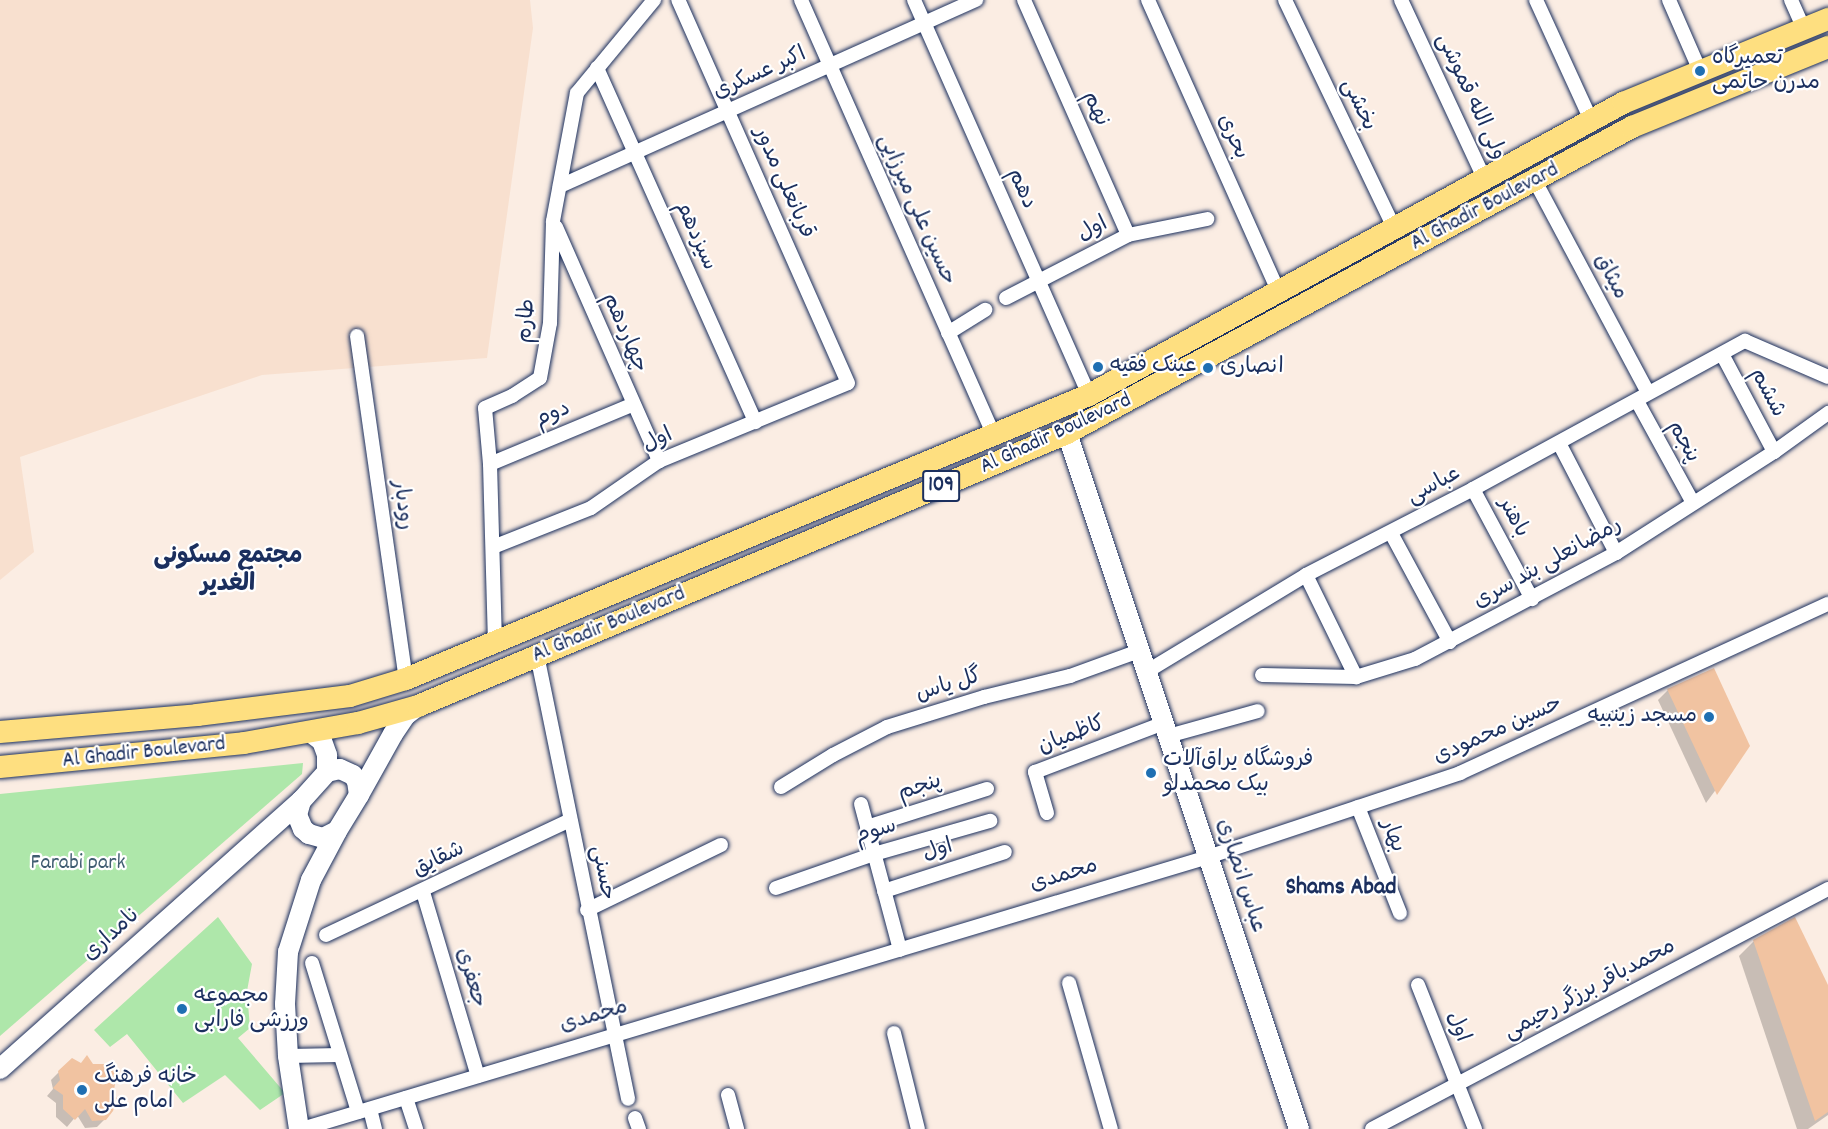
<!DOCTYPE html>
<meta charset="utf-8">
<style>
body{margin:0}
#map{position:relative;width:1828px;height:1129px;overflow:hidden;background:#fbede3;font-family:Dekko,"Playpen Sans Arabic",sans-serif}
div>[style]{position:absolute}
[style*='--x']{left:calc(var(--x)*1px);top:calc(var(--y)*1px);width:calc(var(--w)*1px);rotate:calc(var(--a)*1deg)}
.built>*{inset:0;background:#f8e0cf}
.green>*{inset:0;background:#aee7aa}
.shadow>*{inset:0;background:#0003}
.building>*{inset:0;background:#f1c3a1}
.roads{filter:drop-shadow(0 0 2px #1b2f5e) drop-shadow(0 0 2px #1b2f5e)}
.street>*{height:14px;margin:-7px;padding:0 7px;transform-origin:7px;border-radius:7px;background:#fff}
.secondary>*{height:20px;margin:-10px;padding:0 10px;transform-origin:10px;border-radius:10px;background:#fff}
.primary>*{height:22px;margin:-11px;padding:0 11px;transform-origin:11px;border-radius:11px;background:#fedf80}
.dots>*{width:16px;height:16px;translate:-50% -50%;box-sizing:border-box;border:3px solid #fff;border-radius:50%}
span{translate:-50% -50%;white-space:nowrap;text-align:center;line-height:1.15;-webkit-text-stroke:4.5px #fff;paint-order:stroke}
.shield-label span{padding:2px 4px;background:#fff;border:2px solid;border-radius:4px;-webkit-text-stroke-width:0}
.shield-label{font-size:21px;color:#1b2f5e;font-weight:700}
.poi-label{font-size:22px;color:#1b2f5e}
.left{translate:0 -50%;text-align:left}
.right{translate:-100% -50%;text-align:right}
.street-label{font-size:22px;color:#1b2f5e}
.park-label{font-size:22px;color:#405d71}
.neighbourhood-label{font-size:24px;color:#1b2f5e;font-weight:700}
</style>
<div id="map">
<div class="built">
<div style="clip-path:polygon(0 0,530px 0,533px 28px,487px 358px,262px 375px,20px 457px,34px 552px,0 580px)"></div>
</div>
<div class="green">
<div style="clip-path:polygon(303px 763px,302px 774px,0 1036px,0 794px)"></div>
<div style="clip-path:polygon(218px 917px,252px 964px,247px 991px,250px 1028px,238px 1038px,285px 1093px,260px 1110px,225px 1075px,183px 1103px,127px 1034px,110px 1047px,94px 1030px)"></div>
</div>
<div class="shadow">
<div style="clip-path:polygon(1668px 690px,1748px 746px,1706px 803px,1658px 700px)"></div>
<div style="clip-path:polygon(1754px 941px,1828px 989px,1828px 1115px,1808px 1129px,1797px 1129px,1739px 956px)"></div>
<div style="clip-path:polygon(59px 1072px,105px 1119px,97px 1127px,85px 1128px,77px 1115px,67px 1127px,56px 1117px,56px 1103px,47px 1096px,53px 1089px,51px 1080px)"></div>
</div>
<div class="building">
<div style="clip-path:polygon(1714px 668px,1750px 746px,1717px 795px,1667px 689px)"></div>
<div style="clip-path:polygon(1795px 917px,1828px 985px,1828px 1112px,1815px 1121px,1753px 940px)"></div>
<div style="clip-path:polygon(87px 1055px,93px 1064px,109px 1064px,117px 1072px,113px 1096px,117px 1098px,113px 1111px,106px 1120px,92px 1121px,85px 1109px,75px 1120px,63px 1109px,63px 1095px,53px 1088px,60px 1080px,58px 1071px,72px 1058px,81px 1063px)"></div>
</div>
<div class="roads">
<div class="street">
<div style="--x:801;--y:0;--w:477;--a:66.1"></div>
<div style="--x:914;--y:0;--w:432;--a:66.1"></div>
<div style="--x:1024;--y:0;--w:257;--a:66.1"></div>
<div style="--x:1148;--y:0;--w:319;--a:65.9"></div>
<div style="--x:1285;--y:0;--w:253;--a:64.4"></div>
<div style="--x:1401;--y:0;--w:196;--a:65"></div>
<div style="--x:1536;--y:0;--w:132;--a:65.4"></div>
<div style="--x:1669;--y:0;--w:77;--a:66.4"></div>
<div style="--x:1791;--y:0;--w:32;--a:66"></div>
<div style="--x:597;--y:68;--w:388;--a:65.9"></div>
<div style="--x:1535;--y:181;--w:240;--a:61.9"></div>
<div style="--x:560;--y:186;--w:456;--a:-24.1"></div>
<div style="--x:556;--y:227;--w:256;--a:66.2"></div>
<div style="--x:1006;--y:298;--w:137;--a:-27.3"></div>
<div style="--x:1128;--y:235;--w:81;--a:-11.4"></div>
<div style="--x:948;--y:333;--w:44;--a:-31.9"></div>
<div style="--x:357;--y:336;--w:346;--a:81.9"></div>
<div style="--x:1722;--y:354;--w:111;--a:62"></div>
<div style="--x:1637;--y:401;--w:116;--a:61.2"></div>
<div style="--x:1559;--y:443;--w:124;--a:62.6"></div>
<div style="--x:490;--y:464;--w:154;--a:-22.6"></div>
<div style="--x:1473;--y:489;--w:125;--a:61.8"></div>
<div style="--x:1391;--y:533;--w:124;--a:61.6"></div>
<div style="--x:493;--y:547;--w:105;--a:-21.7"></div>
<div style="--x:591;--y:508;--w:83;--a:-34.7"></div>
<div style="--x:659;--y:461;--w:204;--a:-22.4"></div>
<div style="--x:848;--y:383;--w:419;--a:-113.9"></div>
<div style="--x:1306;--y:575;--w:114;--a:63.9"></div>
<div style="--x:495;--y:643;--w:179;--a:-91.6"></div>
<div style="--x:490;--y:464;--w:56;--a:-95.1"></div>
<div style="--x:485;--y:408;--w:30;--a:-24"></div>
<div style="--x:512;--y:396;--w:33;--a:-33"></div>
<div style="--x:540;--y:378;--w:56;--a:-79.7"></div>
<div style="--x:550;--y:323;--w:102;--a:-88.3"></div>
<div style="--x:553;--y:221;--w:130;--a:-79.4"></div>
<div style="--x:577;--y:93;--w:121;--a:-50.4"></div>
<div style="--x:537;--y:655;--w:453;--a:78.4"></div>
<div style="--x:1146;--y:672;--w:187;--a:-31.2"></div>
<div style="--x:1306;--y:575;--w:188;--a:-27.2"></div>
<div style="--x:1473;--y:489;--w:310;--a:-28.6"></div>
<div style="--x:1745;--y:341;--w:90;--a:23.4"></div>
<div style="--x:1262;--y:675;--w:94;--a:1.2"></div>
<div style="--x:1356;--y:677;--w:62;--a:-17"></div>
<div style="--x:1415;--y:659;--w:227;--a:-27.8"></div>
<div style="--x:1616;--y:553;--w:188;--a:-32.6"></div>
<div style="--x:1774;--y:452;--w:67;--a:-35.8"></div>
<div style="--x:1168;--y:736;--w:93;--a:-15.5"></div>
<div style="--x:781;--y:787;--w:61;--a:-31.6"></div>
<div style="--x:833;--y:755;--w:61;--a:-27.4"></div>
<div style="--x:887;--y:727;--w:102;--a:-17.2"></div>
<div style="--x:984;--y:697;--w:89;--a:-13.7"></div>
<div style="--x:1070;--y:676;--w:73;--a:-19.9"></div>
<div style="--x:861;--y:804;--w:151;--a:75"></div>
<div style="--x:1358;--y:807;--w:114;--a:68.4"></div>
<div style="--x:1047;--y:813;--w:43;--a:-106.3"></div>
<div style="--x:1035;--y:772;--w:138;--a:-20.8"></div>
<div style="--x:867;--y:827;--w:126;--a:-17.6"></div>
<div style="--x:776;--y:888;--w:104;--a:-19.1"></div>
<div style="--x:874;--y:854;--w:121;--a:-15.9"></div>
<div style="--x:884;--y:891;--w:127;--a:-17.9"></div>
<div style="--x:423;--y:892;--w:192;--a:73.4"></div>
<div style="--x:587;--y:910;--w:149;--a:-25.9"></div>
<div style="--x:326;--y:935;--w:270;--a:-25.2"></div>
<div style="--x:312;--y:963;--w:156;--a:72.8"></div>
<div style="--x:1069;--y:983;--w:152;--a:74"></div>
<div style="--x:1418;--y:985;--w:155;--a:68.4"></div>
<div style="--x:894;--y:1033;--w:99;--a:76"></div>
<div style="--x:288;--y:1056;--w:52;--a:-1.1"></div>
<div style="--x:728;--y:1095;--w:35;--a:75"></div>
<div style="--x:406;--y:1098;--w:33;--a:72"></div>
<div style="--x:370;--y:1109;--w:21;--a:76"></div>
<div style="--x:635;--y:1118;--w:12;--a:70"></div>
<div style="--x:302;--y:1129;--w:946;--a:-16.71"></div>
<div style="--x:1208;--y:857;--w:266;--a:-18.4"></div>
<div style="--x:1460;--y:773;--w:405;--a:-24.7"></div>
<div style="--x:1372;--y:1129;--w:515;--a:-27.76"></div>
</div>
<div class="secondary">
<div style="--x:1067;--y:433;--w:734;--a:71.57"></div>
<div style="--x:310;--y:732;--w:15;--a:37"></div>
<div style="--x:322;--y:741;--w:15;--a:70"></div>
<div style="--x:327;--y:755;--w:17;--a:90"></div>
<div style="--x:340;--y:769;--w:14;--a:25"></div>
<div style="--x:353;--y:775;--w:7;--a:56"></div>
<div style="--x:357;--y:781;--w:14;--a:82"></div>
<div style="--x:359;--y:795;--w:42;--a:121.4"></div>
<div style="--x:337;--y:831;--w:16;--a:153"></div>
<div style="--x:323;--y:838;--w:15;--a:-164"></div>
<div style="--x:309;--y:834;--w:8;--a:-140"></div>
<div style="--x:303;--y:829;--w:15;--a:-113"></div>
<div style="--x:297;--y:815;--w:15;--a:-74"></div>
<div style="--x:301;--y:801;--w:39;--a:-48"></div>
<div style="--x:327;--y:772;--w:13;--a:-13"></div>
<div style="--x:359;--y:795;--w:70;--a:-60.9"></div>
<div style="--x:393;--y:734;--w:23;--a:-56"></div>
<div style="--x:406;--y:715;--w:15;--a:-37"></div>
<div style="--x:0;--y:1069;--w:403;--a:-41.7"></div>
<div style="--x:299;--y:1129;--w:74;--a:-98.6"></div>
<div style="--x:288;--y:1056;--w:52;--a:-93.3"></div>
<div style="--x:285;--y:1004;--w:52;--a:-86.7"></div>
<div style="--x:288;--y:952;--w:76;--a:-72.3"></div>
<div style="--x:311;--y:880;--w:55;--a:-62"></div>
</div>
<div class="primary">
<div style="--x:0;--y:732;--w:198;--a:-4.9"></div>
<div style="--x:197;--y:715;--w:154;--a:-7.1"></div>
<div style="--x:350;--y:696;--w:59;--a:-16.9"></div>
<div style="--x:406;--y:679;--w:740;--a:-22.58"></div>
<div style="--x:1089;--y:395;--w:609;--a:-28.67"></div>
<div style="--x:1623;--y:103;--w:222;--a:-22.3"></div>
<div style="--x:0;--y:767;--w:245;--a:-5.6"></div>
<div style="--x:244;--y:743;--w:116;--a:-10"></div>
<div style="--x:358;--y:723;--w:62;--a:-15.8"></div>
<div style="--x:418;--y:706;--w:704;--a:-22.81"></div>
<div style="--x:1067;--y:433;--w:643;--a:-28.44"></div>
<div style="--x:1632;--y:127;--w:212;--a:-22.2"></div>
</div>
</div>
<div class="dots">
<div style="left:1700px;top:71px;background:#1f6fb2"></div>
<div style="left:1098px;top:367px;background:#1f6fb2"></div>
<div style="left:1208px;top:368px;background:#1f6fb2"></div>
<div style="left:1709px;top:717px;background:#1f6fb2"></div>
<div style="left:1151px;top:773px;background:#1f6fb2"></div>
<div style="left:182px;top:1009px;background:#1f6fb2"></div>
<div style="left:82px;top:1090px;background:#1f6fb2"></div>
</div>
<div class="shield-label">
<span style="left:941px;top:486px">109</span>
</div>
<div class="poi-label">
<span class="left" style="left:1712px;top:71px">تعمیرگاه<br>مدرن حاتمی</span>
<span class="left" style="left:1110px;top:367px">عینک فقیه</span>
<span class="left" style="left:1220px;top:368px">انصاری</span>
<span class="right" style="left:1697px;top:717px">مسجد زینبیه</span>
<span class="left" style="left:1163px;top:773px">فروشگاه یراق‌آلات<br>بیک محمدلو</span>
<span class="left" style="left:194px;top:1009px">مجموعه<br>ورزشی فارابی</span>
<span class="left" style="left:94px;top:1090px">خانه فرهنگ<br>امام علی</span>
</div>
<div class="street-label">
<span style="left:760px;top:74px;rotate:-24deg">اکبر عسکری</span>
<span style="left:1470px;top:97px;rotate:65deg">ولی الله قموشی</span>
<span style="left:1358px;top:105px;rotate:65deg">بخشی</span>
<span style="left:1095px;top:109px;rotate:66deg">نهم</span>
<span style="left:1232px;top:137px;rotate:66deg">بحری</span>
<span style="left:783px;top:183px;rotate:66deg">قربانعلی مدور</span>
<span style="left:1021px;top:189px;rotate:66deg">دهم</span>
<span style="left:1485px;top:207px;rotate:-28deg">Al Ghadir Boulevard</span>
<span style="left:916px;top:210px;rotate:66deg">حسین علی میرزایی</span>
<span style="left:1093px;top:230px;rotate:-27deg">اول</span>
<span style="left:695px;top:236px;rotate:66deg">سیزدهم</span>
<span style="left:1610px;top:277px;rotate:62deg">میثاق</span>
<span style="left:527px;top:321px;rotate:-85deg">طارم</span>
<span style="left:624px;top:333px;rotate:67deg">چهاردهم</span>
<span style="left:1767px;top:393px;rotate:62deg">ششم</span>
<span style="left:553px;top:415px;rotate:-23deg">دوم</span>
<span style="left:1056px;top:434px;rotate:-25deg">Al Ghadir Boulevard</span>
<span style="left:658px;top:441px;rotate:-26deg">اول</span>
<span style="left:1683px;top:442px;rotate:61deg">پنجم</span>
<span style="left:1434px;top:486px;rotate:-28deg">عباسی</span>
<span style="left:402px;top:505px;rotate:82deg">رودبار</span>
<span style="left:1513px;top:518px;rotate:62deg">باهنر</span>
<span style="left:1548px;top:564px;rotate:-29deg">رمضانعلی بند سری</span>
<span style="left:609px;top:625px;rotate:-23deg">Al Ghadir Boulevard</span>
<span style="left:949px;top:686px;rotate:-17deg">گل یاس</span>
<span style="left:1498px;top:731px;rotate:-24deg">حسین محمودی</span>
<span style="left:1072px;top:736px;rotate:-21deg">کاظمیان</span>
<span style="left:144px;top:753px;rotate:-6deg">Al Ghadir Boulevard</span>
<span style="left:920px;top:788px;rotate:-18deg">پنجم</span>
<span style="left:876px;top:832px;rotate:-17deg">سوم</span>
<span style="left:1392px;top:836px;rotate:69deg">بهار</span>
<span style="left:938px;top:851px;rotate:-17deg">اول</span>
<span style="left:439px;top:860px;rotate:-26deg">شقایق</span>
<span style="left:602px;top:873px;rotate:79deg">حسنی</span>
<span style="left:1064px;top:876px;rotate:-17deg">محمدی</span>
<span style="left:1240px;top:876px;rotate:72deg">عباس انصاری</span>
<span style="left:112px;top:935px;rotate:-42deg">نامداری</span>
<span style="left:470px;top:978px;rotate:73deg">جعفری</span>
<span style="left:1590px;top:990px;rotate:-28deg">محمدباقر برزگر رحیمی</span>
<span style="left:594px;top:1017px;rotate:-17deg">محمدی</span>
<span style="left:1457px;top:1027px;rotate:69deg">اول</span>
</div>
<div class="park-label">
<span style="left:78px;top:864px">Farabi park</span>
</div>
<div class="neighbourhood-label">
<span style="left:228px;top:572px">مجتمع مسکونی<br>الغدیر</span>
<span style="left:1341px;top:889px">Shams Abad</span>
</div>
</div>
